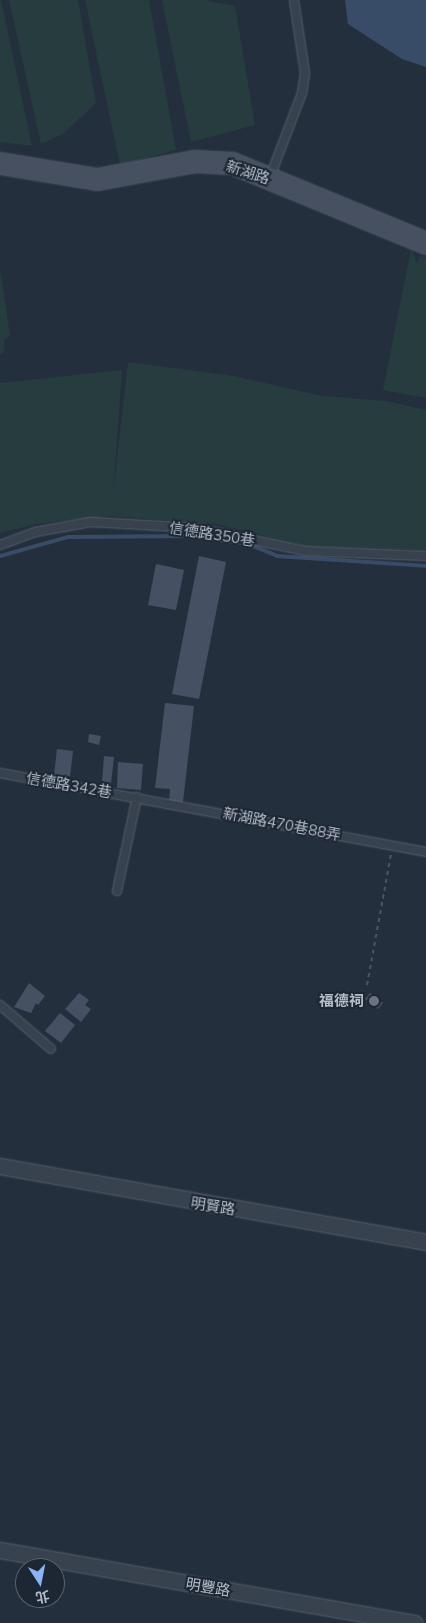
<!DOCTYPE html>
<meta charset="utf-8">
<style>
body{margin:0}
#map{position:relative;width:426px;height:1623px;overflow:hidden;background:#242f3e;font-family:Mulish,"Noto Sans TC",sans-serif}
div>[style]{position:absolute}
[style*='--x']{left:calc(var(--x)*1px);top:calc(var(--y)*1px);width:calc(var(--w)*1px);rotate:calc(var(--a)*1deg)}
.green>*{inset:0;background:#263c3f}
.water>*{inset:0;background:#394c67}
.stream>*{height:4px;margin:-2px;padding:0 2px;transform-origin:2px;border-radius:2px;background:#394c67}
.building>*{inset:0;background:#455162}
.path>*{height:2px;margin-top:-1px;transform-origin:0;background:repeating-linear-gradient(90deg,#44595c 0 4px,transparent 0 8px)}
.roads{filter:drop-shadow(0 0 1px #565f6c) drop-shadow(0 0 1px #565f6c)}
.lane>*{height:8px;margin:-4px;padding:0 4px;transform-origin:4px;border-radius:4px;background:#38414e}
.street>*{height:15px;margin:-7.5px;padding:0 7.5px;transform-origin:7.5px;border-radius:7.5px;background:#38414e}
.secondary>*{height:21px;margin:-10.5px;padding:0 10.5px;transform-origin:10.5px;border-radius:10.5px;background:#465061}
.dots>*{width:14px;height:14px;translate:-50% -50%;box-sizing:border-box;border:2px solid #1d2633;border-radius:50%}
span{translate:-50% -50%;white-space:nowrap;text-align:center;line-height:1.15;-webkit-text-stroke:4px #1d2633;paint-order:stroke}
.street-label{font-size:15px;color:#b4bcc9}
.poi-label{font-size:15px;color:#b4bcc9;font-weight:700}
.right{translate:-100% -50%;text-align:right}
.north{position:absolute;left:15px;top:1558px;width:50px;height:50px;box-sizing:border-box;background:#1d2633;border:1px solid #59626f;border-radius:50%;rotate:169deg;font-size:14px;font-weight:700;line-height:20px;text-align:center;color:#b4bcc9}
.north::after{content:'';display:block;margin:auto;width:18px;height:22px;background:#8ab4f8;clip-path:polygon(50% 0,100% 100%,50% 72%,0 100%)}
</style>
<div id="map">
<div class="green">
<div style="clip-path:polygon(0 0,1px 0,32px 146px,0 142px)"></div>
<div style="clip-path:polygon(9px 0,78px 0,96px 103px,63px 134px,41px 144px)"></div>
<div style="clip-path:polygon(85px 0,149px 0,176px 150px,120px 165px)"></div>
<div style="clip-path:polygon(162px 0,205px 0,235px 6px,255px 125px,191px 142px)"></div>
<div style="clip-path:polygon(411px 249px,417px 263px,420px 256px,426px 257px,426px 398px,383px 390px)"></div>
<div style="clip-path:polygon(0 267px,10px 336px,4px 340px,4px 351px,0 355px)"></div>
<div style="clip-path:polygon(128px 362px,234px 376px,322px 396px,387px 401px,426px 410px,426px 550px,305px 546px,217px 524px,110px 516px,36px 524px,0 533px,0 383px,122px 370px,113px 494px)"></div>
</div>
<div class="water">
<div style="clip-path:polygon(345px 0,426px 0,426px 67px,402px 59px,348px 24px)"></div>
</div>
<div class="stream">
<div style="--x:0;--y:556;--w:71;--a:-15.6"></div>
<div style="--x:68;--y:537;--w:124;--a:-0.5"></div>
<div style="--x:192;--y:536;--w:57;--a:8.1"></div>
<div style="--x:248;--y:544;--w:31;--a:22"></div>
<div style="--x:277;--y:556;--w:149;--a:3.8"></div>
</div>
<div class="building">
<div style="clip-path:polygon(199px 556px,226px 562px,199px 699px,172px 694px)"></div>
<div style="clip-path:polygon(156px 564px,184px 570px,176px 610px,148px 605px)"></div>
<div style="clip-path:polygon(165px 703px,194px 706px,183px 802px,169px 801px,170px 789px,155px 788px)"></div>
<div style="clip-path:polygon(89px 734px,101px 736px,99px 745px,88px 742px)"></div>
<div style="clip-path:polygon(57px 749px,73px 751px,70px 777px,54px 775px)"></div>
<div style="clip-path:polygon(104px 756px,114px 757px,111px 784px,102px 783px)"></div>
<div style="clip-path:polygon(118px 762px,143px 764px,141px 790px,117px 788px)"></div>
<div style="clip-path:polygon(29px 983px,45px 996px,38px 1005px,36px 1003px,31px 1013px,14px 1007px)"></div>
<div style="clip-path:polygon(79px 993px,89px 1000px,85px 1005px,91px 1009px,81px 1022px,65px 1009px)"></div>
<div style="clip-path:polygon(370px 993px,383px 1003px,378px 1009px,365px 999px)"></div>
<div style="clip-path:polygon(60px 1013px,75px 1025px,61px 1043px,45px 1031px)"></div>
</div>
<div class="path">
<div style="--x:367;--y:985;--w:133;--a:-79.6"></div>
</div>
<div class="roads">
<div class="lane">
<div style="--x:270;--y:177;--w:90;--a:-69.1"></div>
<div style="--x:302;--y:93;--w:20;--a:-81"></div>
<div style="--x:305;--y:73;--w:74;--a:-98.6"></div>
<div style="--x:0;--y:545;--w:37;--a:-20"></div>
<div style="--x:35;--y:532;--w:57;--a:-10.1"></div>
<div style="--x:91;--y:522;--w:106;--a:3.2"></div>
<div style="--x:197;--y:528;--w:110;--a:12"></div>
<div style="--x:305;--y:551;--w:121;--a:2.4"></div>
<div style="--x:0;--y:773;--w:433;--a:10.5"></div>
<div style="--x:117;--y:891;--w:96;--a:-78"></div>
<div style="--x:0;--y:1005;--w:67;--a:40.8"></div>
</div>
<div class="street">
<div style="--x:0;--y:1166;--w:433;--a:10.1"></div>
<div style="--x:0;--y:1550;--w:421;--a:10"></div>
</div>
<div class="secondary">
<div style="--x:0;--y:163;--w:98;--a:9.4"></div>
<div style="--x:97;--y:179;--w:100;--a:-10.4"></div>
<div style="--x:195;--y:161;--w:37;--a:3"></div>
<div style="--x:232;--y:163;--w:210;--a:22.4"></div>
</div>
</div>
<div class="dots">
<div style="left:374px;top:1001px;background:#6b7280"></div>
</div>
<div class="street-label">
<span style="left:248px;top:172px;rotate:18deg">新湖路</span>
<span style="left:212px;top:534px;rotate:9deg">信德路350巷</span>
<span style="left:69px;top:785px;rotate:10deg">信德路342巷</span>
<span style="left:282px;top:824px;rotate:11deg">新湖路470巷88弄</span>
<span style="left:213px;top:1206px;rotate:9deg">明賢路</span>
<span style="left:208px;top:1587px;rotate:10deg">明豐路</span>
</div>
<div class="poi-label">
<span class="right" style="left:364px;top:1001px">福德祠</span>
</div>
<div class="north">北</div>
</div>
